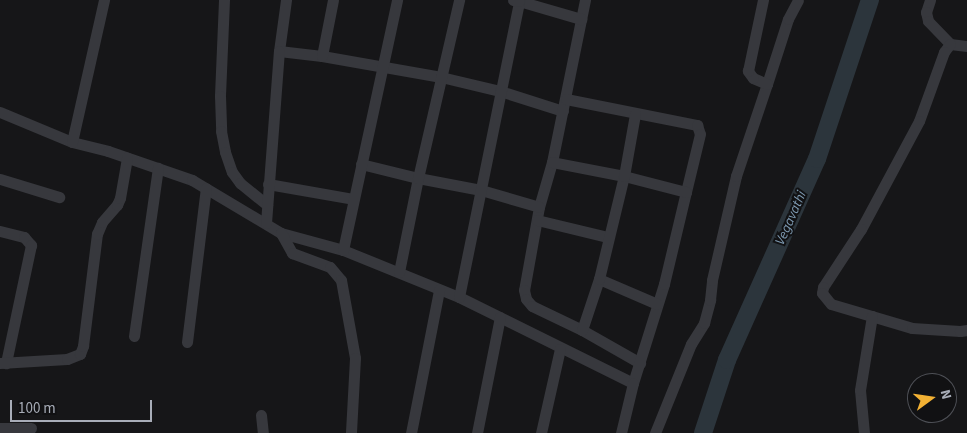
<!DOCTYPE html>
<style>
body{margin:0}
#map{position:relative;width:967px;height:433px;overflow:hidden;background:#161618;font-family:"Source Sans 3",sans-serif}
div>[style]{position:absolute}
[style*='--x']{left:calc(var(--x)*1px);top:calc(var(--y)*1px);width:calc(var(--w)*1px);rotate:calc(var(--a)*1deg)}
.river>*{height:18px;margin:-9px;padding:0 9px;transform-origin:9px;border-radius:9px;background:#2c353c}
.minor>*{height:11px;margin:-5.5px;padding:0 5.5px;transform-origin:5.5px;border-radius:5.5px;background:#37383d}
span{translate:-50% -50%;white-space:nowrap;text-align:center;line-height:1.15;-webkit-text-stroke:4px #111113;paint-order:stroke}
.water-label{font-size:14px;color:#7f9bb3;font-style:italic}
.north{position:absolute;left:907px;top:373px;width:50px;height:50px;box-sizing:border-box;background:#111113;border:1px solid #4d4f55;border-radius:50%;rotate:76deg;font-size:14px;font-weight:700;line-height:20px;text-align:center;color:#a8adb8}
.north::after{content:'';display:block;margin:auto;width:18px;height:22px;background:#f2b134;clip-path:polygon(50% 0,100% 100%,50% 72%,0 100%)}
.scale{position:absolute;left:10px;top:400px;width:142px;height:22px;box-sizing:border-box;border:2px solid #a8adb8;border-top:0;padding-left:6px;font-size:15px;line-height:18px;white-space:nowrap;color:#a8adb8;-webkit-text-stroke:4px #111113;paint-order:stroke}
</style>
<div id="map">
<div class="river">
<div style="--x:703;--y:433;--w:77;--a:-71.8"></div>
<div style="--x:727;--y:360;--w:220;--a:-65.9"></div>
<div style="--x:817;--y:159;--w:168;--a:-71.6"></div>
</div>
<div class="minor">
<div style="--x:224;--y:0;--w:96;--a:92.4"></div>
<div style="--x:220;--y:96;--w:35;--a:88"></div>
<div style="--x:221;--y:131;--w:21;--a:79"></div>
<div style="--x:225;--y:152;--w:21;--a:71"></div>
<div style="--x:232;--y:172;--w:14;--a:54"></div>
<div style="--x:240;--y:183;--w:35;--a:39"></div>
<div style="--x:286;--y:0;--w:51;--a:97.8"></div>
<div style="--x:279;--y:51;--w:43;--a:6.6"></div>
<div style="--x:322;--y:56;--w:121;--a:10"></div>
<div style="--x:441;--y:77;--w:61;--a:13.3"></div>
<div style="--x:500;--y:91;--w:66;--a:17.6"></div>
<div style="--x:585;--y:0;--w:165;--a:101.5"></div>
<div style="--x:552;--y:162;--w:47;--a:106.1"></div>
<div style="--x:539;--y:207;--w:84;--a:100.2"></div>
<div style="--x:524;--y:290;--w:9;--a:77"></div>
<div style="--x:526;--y:299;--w:9;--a:49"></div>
<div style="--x:532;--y:306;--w:55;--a:25.6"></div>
<div style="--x:582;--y:330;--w:67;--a:29.6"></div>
<div style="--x:930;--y:0;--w:13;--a:108"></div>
<div style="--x:926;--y:12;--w:9;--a:77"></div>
<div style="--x:928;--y:21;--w:32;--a:46"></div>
<div style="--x:519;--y:1;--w:65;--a:16.2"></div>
<div style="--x:967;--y:46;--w:17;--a:-173"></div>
<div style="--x:950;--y:44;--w:10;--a:127"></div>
<div style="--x:944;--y:52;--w:73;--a:109.9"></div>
<div style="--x:919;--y:121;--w:123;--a:118.2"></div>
<div style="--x:861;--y:229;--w:69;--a:123.2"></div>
<div style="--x:823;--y:287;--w:6;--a:99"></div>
<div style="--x:822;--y:293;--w:14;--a:51"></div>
<div style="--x:831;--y:304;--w:84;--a:16.5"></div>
<div style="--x:912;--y:328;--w:48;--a:3.6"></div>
<div style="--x:960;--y:331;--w:7;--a:-8"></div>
<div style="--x:322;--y:56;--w:57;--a:-78.9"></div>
<div style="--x:767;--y:84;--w:68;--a:-72.1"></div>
<div style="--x:788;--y:19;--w:21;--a:-62"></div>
<div style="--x:566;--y:99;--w:134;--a:11.2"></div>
<div style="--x:697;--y:125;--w:9;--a:72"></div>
<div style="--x:700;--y:134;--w:60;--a:103.6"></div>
<div style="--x:0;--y:112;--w:78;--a:22.6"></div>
<div style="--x:72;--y:142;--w:37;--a:14"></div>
<div style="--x:108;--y:151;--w:89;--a:19"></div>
<div style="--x:192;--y:180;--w:104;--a:30.8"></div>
<div style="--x:281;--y:233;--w:64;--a:15.3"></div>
<div style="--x:343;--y:250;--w:125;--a:22.1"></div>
<div style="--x:459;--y:297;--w:194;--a:26.3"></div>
<div style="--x:633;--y:383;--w:104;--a:-72.6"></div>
<div style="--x:664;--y:284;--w:95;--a:-76.6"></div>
<div style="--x:686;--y:192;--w:64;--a:-165.5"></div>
<div style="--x:624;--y:176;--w:73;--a:-169"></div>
<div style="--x:72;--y:142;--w:146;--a:-77.3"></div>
<div style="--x:361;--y:164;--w:59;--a:13.8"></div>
<div style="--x:418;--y:178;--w:64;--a:10.8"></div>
<div style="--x:481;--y:190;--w:60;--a:16.3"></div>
<div style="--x:0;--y:179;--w:62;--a:17"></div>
<div style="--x:268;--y:184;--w:86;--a:10"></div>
<div style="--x:537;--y:220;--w:73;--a:13.5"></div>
<div style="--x:266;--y:223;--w:172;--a:-85.7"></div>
<div style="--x:0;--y:231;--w:25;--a:14"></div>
<div style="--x:24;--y:237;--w:11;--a:49"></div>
<div style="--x:31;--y:245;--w:121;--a:102"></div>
<div style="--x:281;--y:233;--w:23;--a:61"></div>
<div style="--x:292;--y:253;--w:40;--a:20.2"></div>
<div style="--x:330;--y:267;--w:17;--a:50"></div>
<div style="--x:341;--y:280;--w:79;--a:79.8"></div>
<div style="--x:355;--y:358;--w:75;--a:93.1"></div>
<div style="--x:343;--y:250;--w:256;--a:-77.8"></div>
<div style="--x:399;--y:272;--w:96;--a:-78.6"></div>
<div style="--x:418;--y:178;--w:183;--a:-77"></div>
<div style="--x:599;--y:279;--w:63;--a:23.3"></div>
<div style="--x:459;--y:297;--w:302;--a:-78.5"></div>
<div style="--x:519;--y:1;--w:6;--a:-171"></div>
<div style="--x:582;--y:330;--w:54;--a:-71.6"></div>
<div style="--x:599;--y:279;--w:106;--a:-76.4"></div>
<div style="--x:624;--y:176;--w:63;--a:-79.9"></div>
<div style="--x:134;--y:336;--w:170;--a:-81.9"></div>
<div style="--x:187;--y:342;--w:155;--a:-83"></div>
<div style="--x:0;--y:363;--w:67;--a:-3.4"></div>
<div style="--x:67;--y:359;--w:14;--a:-21"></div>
<div style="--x:80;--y:354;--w:9;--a:-69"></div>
<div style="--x:83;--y:346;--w:113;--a:-82.9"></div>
<div style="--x:97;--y:234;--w:13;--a:-67"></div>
<div style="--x:102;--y:222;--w:23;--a:-49"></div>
<div style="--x:117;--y:205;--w:8;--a:-67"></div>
<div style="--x:120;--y:198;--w:41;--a:-80.1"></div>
<div style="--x:261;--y:415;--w:18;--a:84"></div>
<div style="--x:0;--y:428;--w:31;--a:0"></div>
<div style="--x:411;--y:433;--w:146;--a:-78.9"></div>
<div style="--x:477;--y:433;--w:118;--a:-78.8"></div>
<div style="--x:541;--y:433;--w:86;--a:-77.3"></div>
<div style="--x:621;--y:433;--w:51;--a:-76.5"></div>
<div style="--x:655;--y:433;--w:96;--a:-68"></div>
<div style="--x:691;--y:344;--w:25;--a:-58"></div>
<div style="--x:704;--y:323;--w:24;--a:-75"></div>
<div style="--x:710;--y:300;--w:20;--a:-84"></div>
<div style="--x:712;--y:280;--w:107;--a:-77"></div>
<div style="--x:736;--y:176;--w:97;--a:-71.4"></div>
<div style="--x:767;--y:84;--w:15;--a:-157"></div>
<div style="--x:753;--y:78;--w:9;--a:-126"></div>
<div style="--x:748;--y:71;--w:73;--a:-78.1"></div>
<div style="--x:864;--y:433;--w:43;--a:-95.3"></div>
<div style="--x:860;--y:390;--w:75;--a:-80.8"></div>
</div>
<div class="water-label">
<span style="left:791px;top:218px;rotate:-66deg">Vegavathi</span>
</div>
<div class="north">N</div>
<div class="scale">100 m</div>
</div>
